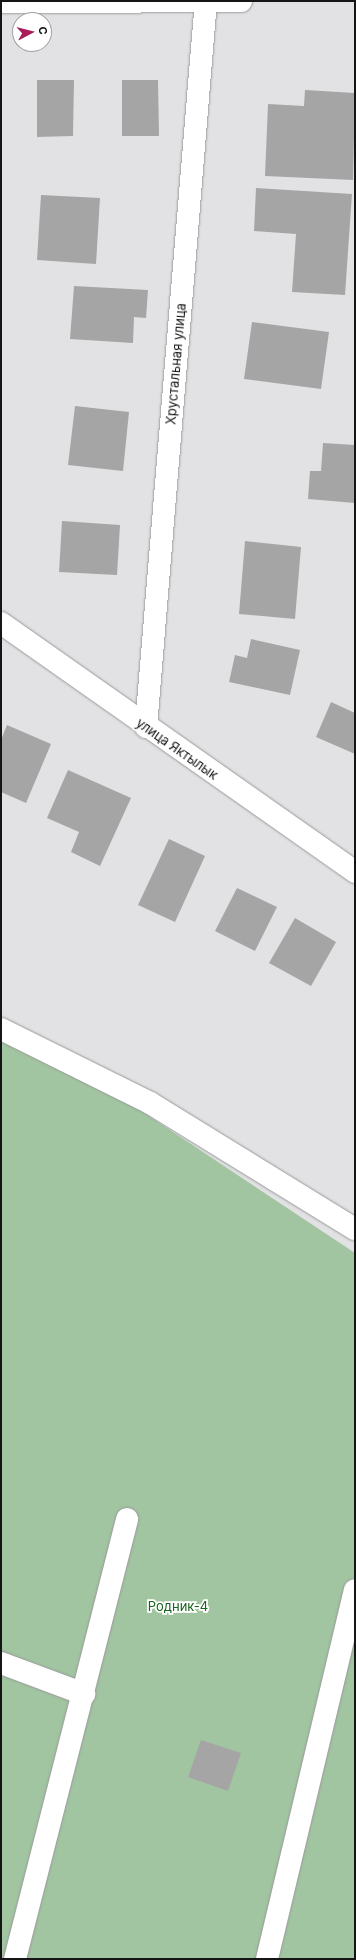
<!DOCTYPE html>
<meta charset="utf-8">
<style>
body{margin:0}
#map{position:relative;width:356px;height:1960px;overflow:hidden;background:#e2e2e4;font-family:Inter,sans-serif}
div>[style]{position:absolute}
[style*='--x']{left:calc(var(--x)*1px);top:calc(var(--y)*1px);width:calc(var(--w)*1px);rotate:calc(var(--a)*1deg)}
.green>*{inset:0;background:#a2c5a1}
.building>*{inset:0;background:#a6a5a6}
.roads{filter:drop-shadow(0 0 1px #999a9b) drop-shadow(0 0 1px #999a9b)}
.minor>*{height:22px;margin:-11px;padding:0 11px;transform-origin:11px;border-radius:11px;background:#fff}
span{translate:-50% -50%;white-space:nowrap;text-align:center;line-height:1.15;-webkit-text-stroke:3.5px #fff;paint-order:stroke}
.street-label{font-size:13px;color:#151515}
.park-label{font-size:13px;color:#18631d}
.frame{position:absolute;inset:0;border:2px solid #151515;pointer-events:none}
.north{position:absolute;left:12px;top:12px;width:40px;height:40px;box-sizing:border-box;background:#fff;border:1px solid #a1a1a1;border-radius:50%;rotate:83deg;font-size:11px;font-weight:700;line-height:16px;text-align:center;color:#151515}
.north::after{content:'';display:block;margin:auto;width:14px;height:18px;background:#a81a59;clip-path:polygon(50% 0,100% 100%,50% 72%,0 100%)}
</style>
<div id="map">
<div class="green">
<div style="clip-path:polygon(1px 1030px,33px 1039px,355px 1253px,355px 1959px,1px 1959px)"></div>
</div>
<div class="building">
<div style="clip-path:polygon(37px 80px,74px 80px,73px 136px,37px 137px)"></div>
<div style="clip-path:polygon(122px 80px,158px 80px,159px 136px,122px 136px)"></div>
<div style="clip-path:polygon(305px 90px,355px 93px,353px 180px,265px 176px,268px 104px,304px 106px)"></div>
<div style="clip-path:polygon(256px 188px,352px 194px,345px 295px,292px 292px,296px 234px,254px 231px)"></div>
<div style="clip-path:polygon(41px 195px,100px 198px,96px 264px,37px 260px)"></div>
<div style="clip-path:polygon(74px 286px,148px 290px,146px 318px,134px 317px,133px 343px,70px 339px)"></div>
<div style="clip-path:polygon(252px 322px,329px 332px,321px 389px,244px 379px)"></div>
<div style="clip-path:polygon(75px 406px,129px 412px,123px 471px,68px 465px)"></div>
<div style="clip-path:polygon(323px 443px,355px 445px,355px 503px,308px 499px,310px 471px,321px 471px)"></div>
<div style="clip-path:polygon(62px 521px,120px 525px,117px 575px,59px 572px)"></div>
<div style="clip-path:polygon(245px 541px,301px 547px,295px 619px,239px 614px)"></div>
<div style="clip-path:polygon(251px 639px,300px 650px,290px 695px,229px 682px,235px 655px,247px 658px)"></div>
<div style="clip-path:polygon(331px 702px,355px 713px,355px 754px,316px 737px)"></div>
<div style="clip-path:polygon(7px 725px,51px 744px,26px 803px,1px 792px,1px 740px)"></div>
<div style="clip-path:polygon(68px 770px,131px 798px,100px 866px,71px 852px,79px 832px,47px 818px)"></div>
<div style="clip-path:polygon(169px 839px,205px 856px,175px 922px,138px 905px)"></div>
<div style="clip-path:polygon(237px 888px,277px 907px,255px 951px,215px 931px)"></div>
<div style="clip-path:polygon(295px 918px,336px 942px,311px 986px,269px 963px)"></div>
<div style="clip-path:polygon(201px 1740px,241px 1753px,228px 1791px,188px 1777px)"></div>
</div>
<div class="roads">
<div class="minor">
<div style="--x:1;--y:2;--w:240;--a:-0.2"></div>
<div style="--x:1;--y:623;--w:433;--a:35.1"></div>
<div style="--x:146;--y:727;--w:728;--a:-85.28"></div>
<div style="--x:1;--y:1029;--w:166;--a:26.4"></div>
<div style="--x:150;--y:1103;--w:241;--a:31.6"></div>
<div style="--x:1;--y:1663;--w:89;--a:20.5"></div>
<div style="--x:15;--y:1959;--w:454;--a:-75.7"></div>
<div style="--x:267;--y:1959;--w:379;--a:-76.6"></div>
</div>
</div>
<div class="street-label">
<span style="left:176px;top:364px;rotate:-85deg">Хрустальная улица</span>
<span style="left:177px;top:749px;rotate:35deg">улица Яктылык</span>
</div>
<div class="park-label">
<span style="left:178px;top:1606px">Родник-4</span>
</div>
<div class="frame"></div>
<div class="north">С</div>
</div>
